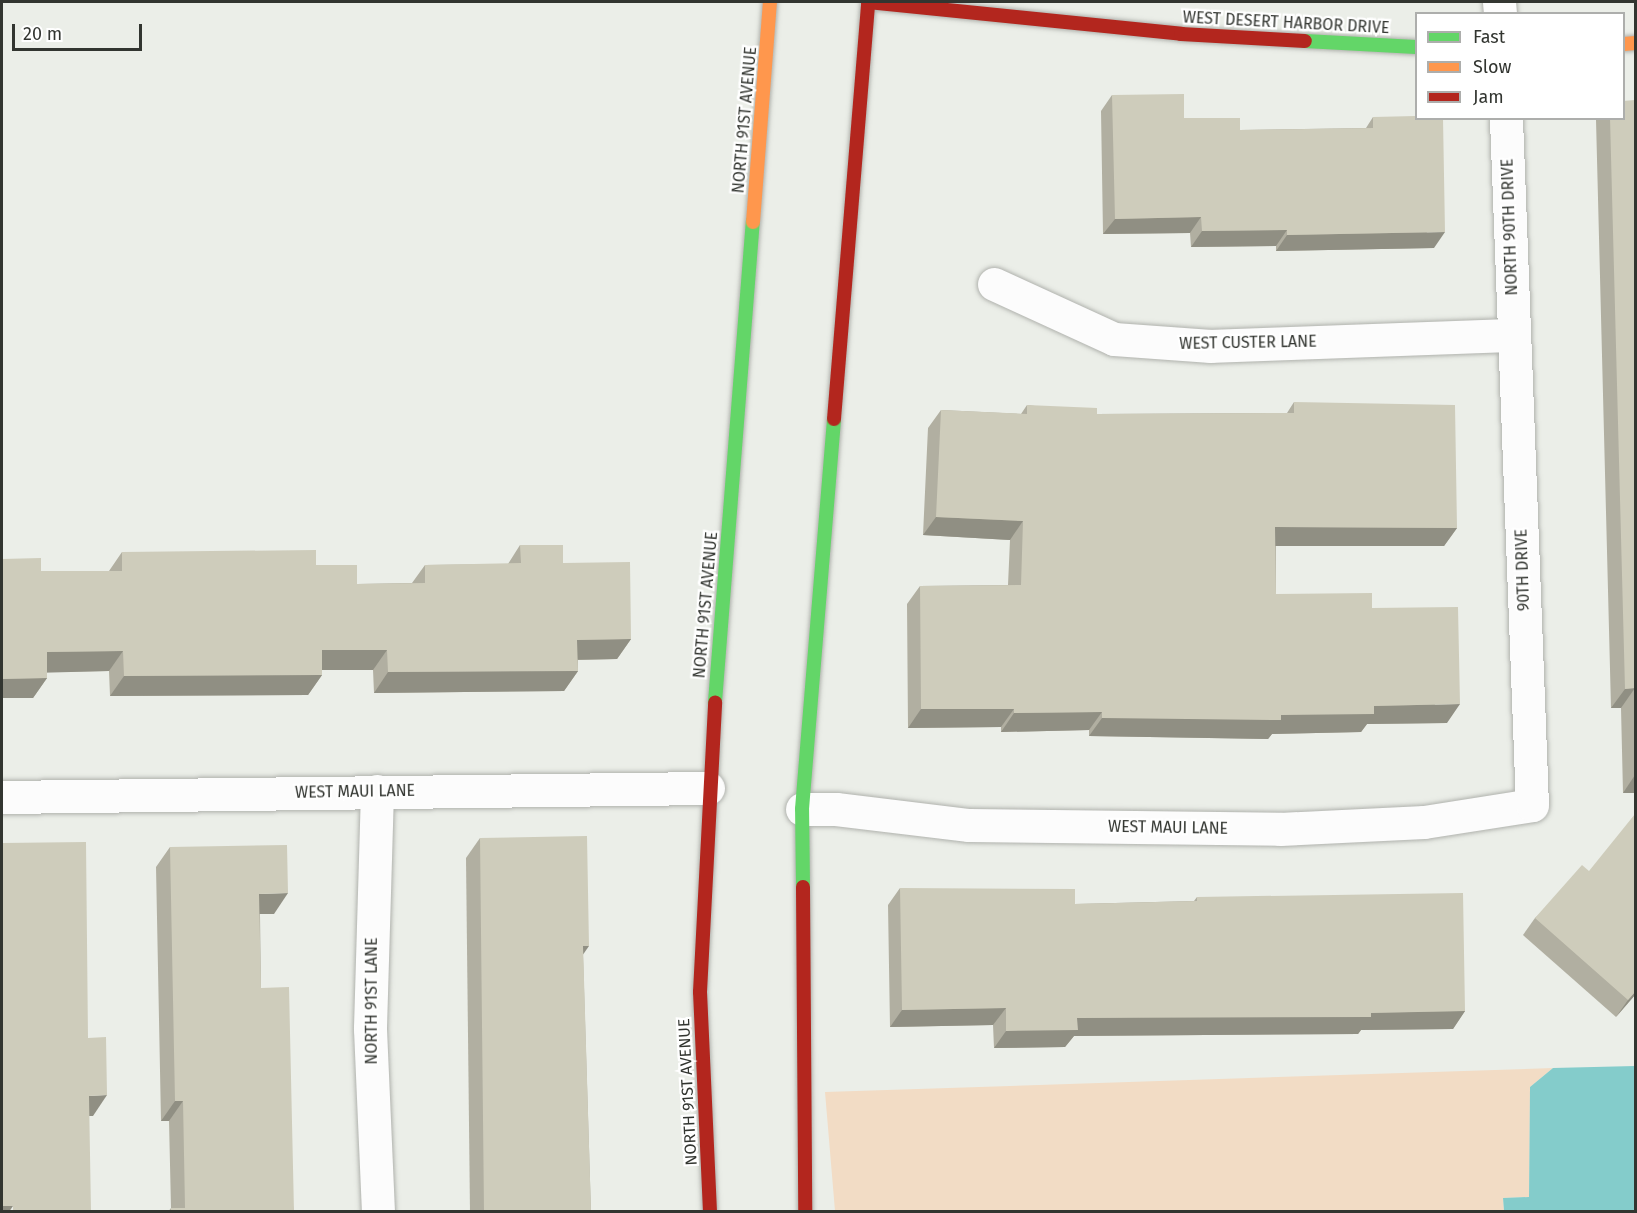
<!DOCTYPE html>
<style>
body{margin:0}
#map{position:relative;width:1637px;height:1213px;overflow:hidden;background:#ebeee8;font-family:"Fira Sans",sans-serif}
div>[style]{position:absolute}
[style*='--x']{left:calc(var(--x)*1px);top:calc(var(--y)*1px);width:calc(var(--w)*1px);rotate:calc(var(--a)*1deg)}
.green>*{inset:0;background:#f2dcc5}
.water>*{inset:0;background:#84cccb}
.roads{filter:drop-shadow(0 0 2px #b0b2ad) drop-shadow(0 0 2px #b0b2ad)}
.street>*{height:33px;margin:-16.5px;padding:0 16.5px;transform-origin:16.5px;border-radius:16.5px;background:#fcfcfc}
.fast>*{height:14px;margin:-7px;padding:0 7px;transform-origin:7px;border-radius:7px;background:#63d668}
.slow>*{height:14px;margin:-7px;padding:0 7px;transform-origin:7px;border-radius:7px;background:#ff974d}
.jam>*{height:14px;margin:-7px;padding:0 7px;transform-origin:7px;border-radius:7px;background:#b3261e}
.wall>*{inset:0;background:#b1afa1}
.shaded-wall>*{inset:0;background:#908f83}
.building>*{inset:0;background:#ceccbb}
span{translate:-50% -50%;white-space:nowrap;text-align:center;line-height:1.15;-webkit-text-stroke:4.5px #fff;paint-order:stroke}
.street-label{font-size:16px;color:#323530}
.frame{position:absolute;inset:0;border:3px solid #323530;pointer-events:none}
.legend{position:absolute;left:1415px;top:12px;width:210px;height:108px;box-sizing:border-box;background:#fff;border:2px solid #adaeac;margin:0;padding:8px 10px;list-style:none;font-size:18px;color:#323530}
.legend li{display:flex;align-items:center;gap:12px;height:30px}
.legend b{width:30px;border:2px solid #adaeac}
.scale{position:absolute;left:12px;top:24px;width:130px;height:27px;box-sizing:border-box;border:3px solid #323530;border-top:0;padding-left:8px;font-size:18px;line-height:21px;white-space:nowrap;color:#323530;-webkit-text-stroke:4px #fff;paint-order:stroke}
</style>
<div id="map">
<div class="green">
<div style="clip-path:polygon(1553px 1068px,1530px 1087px,1529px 1197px,1503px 1198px,1504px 1212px,835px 1211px,825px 1092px)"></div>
</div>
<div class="water">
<div style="clip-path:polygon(1635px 1066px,1635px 1211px,1504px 1211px,1503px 1198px,1529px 1197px,1530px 1087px,1553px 1068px)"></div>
</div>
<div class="roads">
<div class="street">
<div style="--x:1499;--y:2;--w:12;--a:85"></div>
<div style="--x:994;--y:284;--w:132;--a:24.6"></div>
<div style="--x:1114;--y:339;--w:97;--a:4.1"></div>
<div style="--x:1211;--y:346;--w:303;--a:-2.1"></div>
<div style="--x:377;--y:791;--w:238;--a:91.7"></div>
<div style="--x:370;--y:1029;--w:183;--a:87.5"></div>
<div style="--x:2;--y:797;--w:706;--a:-0.73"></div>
<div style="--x:802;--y:809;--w:34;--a:0"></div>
<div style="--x:836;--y:809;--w:134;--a:6.9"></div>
<div style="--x:969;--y:825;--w:311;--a:0.7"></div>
<div style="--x:1280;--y:829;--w:144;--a:-2.8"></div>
<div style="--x:1424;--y:822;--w:109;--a:-8.9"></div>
<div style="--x:1532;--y:805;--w:687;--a:-92.17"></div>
</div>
<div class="fast">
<div style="--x:1305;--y:41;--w:111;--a:3.1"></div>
<div style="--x:715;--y:702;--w:482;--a:-85.5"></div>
<div style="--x:803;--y:887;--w:78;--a:-90.7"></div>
<div style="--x:802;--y:809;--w:391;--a:-85.3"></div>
</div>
<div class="slow">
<div style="--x:1624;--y:44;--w:12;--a:-5"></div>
<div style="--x:753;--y:222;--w:221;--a:-85.6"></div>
</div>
<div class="jam">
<div style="--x:868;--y:2;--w:315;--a:5.8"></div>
<div style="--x:1181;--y:34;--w:124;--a:3.2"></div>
<div style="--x:834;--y:419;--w:418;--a:-85.3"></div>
<div style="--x:803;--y:887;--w:325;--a:89.6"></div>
<div style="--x:710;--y:1212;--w:220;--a:-92.6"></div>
<div style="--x:700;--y:992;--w:290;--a:-87"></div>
</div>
</div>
<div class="wall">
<div style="clip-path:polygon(1112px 95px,1184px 118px,1240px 130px,1366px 128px,1373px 117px,1434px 248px,1276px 251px,1276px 246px,1191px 247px,1190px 233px,1103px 234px,1101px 111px)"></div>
<div style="clip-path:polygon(1635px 100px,1635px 793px,1623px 793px,1621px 708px,1611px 708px,1596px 120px,1598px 118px,1610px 118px)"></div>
<div style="clip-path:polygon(1294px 402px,1457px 528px,1444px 546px,1276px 546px,1276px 594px,1372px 608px,1447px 723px,1367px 724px,1361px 732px,1272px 734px,1268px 739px,1089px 736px,1089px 730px,1001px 732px,1001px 727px,908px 728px,907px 604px,920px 586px,1008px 585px,1010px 540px,923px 535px,928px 428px,941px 410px,1021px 414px,1027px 405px,1097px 414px,1287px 413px)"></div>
<div style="clip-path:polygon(520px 545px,563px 563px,631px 639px,617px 659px,578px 660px,578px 671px,564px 691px,374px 693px,373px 670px,322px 670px,322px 675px,308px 695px,110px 696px,109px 671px,47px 672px,47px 678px,33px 698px,2px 698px,2px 559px,41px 571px,109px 571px,122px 552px,316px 565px,357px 584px,412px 583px,425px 565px,508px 564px)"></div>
<div style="clip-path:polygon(480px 838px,583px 955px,591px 1212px,470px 1212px,466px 858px)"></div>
<div style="clip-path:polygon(170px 847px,274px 914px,260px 914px,261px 988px,294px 1212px,168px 1212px,171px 1208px,169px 1121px,161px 1121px,156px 867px)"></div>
<div style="clip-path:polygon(1589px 871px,1635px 995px,1616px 1017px,1523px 935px,1535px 918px)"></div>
<div style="clip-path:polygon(900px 888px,1075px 904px,1194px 901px,1197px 897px,1465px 1011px,1453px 1029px,1361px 1030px,1358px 1034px,1074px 1036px,1065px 1047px,994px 1048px,993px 1025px,890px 1027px,888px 905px)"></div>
</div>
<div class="shaded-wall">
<div style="clip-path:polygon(1201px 217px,1190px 233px,1103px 234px,1115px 219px)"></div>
<div style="clip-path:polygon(1287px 230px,1276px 246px,1191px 247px,1202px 231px)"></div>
<div style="clip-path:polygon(1445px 232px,1434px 248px,1276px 251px,1287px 235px)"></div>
<div style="clip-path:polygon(936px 517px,1023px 521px,1010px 540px,923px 535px)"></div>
<div style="clip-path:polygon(1275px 527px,1457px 528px,1444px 546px,1263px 546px)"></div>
<div style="clip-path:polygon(631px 639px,617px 659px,563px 660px,577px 640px)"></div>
<div style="clip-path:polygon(322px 650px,387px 650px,373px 670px,308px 670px)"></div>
<div style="clip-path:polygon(123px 651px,109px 671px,33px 673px,47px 652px)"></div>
<div style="clip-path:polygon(578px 671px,564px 691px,374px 693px,388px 672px)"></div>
<div style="clip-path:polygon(322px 675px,308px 695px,110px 696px,124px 676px)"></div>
<div style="clip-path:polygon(47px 678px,33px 698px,2px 698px,2px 679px)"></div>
<div style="clip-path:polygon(1635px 688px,1621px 708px,1611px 708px,1625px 689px)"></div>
<div style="clip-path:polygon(1460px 704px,1447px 723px,1367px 724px,1361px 732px,1272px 734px,1268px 739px,1089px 736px,1102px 718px,1281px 715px,1374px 706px)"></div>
<div style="clip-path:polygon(921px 709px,1014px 709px,1001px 727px,908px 728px)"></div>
<div style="clip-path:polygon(1102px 712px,1089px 730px,1001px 732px,1014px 713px)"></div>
<div style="clip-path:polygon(1635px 775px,1635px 793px,1623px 793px)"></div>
<div style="clip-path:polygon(288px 893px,274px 914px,245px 914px,259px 894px)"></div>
<div style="clip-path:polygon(583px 946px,589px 946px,575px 966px)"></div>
<div style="clip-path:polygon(1635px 992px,1635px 995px,1616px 1017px,1628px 1000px)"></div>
<div style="clip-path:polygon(1006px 1008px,993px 1025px,890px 1027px,902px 1010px)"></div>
<div style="clip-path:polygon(1465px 1011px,1453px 1029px,1361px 1030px,1358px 1034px,1074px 1036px,1065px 1047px,994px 1048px,1006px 1031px,1077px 1018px)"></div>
<div style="clip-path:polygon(107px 1095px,93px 1116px,74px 1116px,89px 1096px)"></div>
<div style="clip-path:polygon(175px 1101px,183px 1101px,169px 1121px,161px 1121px)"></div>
<div style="clip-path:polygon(2px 1206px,13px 1206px,9px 1212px,2px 1212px)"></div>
</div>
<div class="building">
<div style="clip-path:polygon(1184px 94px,1184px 118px,1240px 118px,1240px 130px,1373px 128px,1373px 117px,1416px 116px,1416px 118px,1443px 118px,1445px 232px,1287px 235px,1287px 230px,1202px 231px,1201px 217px,1115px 219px,1112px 95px)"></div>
<div style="clip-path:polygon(1635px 100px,1635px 726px,1635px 688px,1625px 689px,1610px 118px,1623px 118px,1623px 101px)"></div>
<div style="clip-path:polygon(1294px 402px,1455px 405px,1457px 528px,1275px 527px,1276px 594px,1372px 593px,1372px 608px,1458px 607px,1460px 704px,1374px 706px,1374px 714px,1281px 715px,1281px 720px,1102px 718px,1102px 712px,1014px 713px,1014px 709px,921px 709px,920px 586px,1021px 585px,1023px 521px,936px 517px,941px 410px,1027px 414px,1027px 405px,1097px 408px,1097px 414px,1294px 413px)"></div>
<div style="clip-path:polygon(520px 545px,563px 545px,563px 563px,630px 562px,631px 639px,577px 640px,578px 671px,388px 672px,387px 650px,322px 650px,322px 675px,124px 676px,123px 651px,47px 652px,47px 678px,2px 679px,2px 559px,41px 558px,41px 571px,122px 571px,122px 552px,316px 550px,316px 565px,357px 565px,357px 584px,425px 583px,425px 565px,521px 563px)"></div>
<div style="clip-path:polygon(1635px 814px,1635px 992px,1628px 1000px,1535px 918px,1582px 865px,1589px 871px)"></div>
<div style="clip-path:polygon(587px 836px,589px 946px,583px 946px,591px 1212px,484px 1212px,480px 838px)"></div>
<div style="clip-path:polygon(86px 842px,88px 1038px,106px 1037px,107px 1095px,89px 1096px,91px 1212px,13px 1212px,13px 1206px,2px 1206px,2px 843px)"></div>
<div style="clip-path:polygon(287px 845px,288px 893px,259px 894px,261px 988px,289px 987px,294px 1212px,171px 1212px,171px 1208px,185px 1208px,183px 1101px,175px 1101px,170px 847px)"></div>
<div style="clip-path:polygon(900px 888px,1075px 889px,1075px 904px,1197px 901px,1197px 897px,1463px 893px,1465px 1011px,1371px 1013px,1371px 1017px,1077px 1018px,1078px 1030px,1006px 1031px,1006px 1008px,902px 1010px)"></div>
</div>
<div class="street-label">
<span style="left:1286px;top:23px;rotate:3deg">WEST DESERT HARBOR DRIVE</span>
<span style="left:745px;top:120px;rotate:-85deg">NORTH 91ST AVENUE</span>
<span style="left:1510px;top:227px;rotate:-92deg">NORTH 90TH DRIVE</span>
<span style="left:1248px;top:343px;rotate:-1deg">WEST CUSTER LANE</span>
<span style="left:1523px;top:570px;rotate:-92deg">90TH DRIVE</span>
<span style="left:706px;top:605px;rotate:-85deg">NORTH 91ST AVENUE</span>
<span style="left:355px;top:792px;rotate:-1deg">WEST MAUI LANE</span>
<span style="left:1168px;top:828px;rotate:1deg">WEST MAUI LANE</span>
<span style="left:372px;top:1001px;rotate:-90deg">NORTH 91ST LANE</span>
<span style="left:688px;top:1092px;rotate:-93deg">NORTH 91ST AVENUE</span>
</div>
<div class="frame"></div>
<ul class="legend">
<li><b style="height:8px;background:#63d668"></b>Fast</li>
<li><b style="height:8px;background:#ff974d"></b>Slow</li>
<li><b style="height:8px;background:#b3261e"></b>Jam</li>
</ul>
<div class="scale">20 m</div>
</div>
